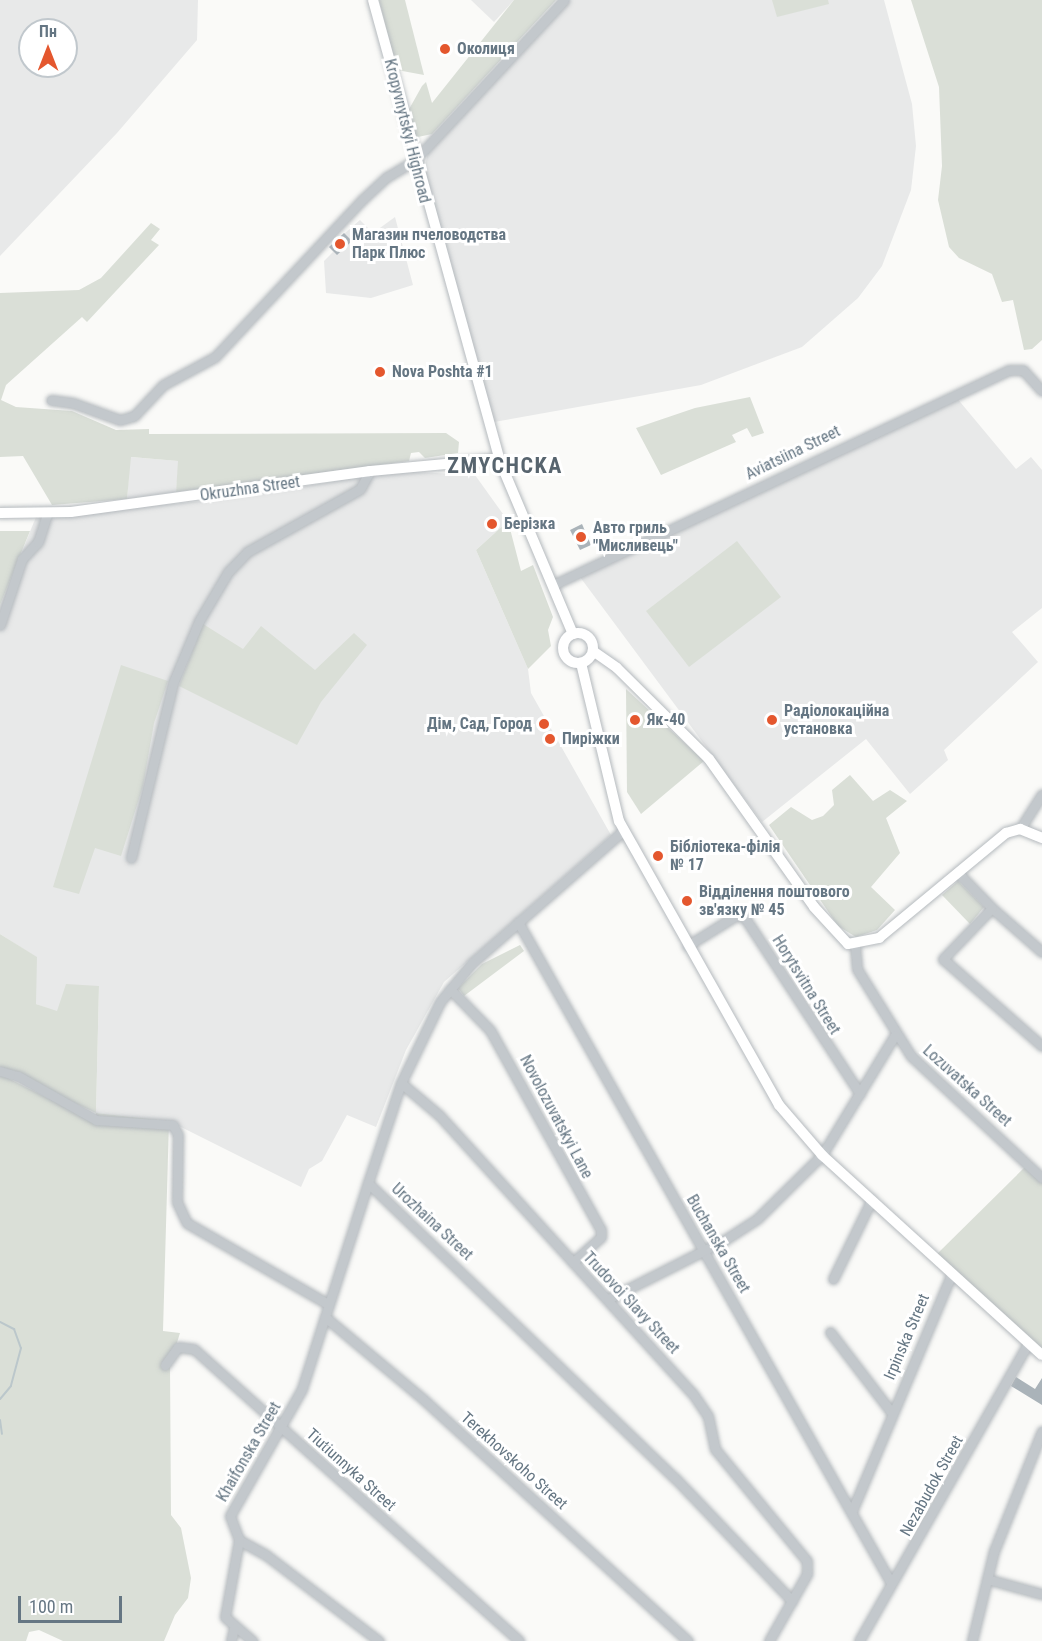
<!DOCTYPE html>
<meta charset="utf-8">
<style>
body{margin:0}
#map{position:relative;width:1042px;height:1641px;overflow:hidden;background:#fafaf8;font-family:"Roboto Condensed",sans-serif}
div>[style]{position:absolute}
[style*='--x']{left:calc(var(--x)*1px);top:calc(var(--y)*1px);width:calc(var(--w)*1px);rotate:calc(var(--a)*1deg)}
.built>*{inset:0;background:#e8e9e9}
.green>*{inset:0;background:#dadfd7}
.stream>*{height:2px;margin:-1px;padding:0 1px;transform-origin:1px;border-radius:1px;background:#bbc7cb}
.building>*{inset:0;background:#aab3b9}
.roads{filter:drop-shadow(0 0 2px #b5babe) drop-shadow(0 0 2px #b5babe)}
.minor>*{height:9px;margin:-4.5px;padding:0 4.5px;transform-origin:4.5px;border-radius:4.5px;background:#c3c8cc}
.major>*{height:10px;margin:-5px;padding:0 5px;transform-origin:5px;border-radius:5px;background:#fff}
.major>.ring{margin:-5px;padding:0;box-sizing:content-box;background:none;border:10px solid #fff;border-radius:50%}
.dots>*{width:16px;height:16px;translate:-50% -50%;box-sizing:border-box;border:3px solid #fff;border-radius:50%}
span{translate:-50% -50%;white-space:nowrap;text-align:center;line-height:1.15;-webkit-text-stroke:6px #fff;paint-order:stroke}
.poi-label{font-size:16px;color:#657683;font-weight:700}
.left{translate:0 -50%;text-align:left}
.right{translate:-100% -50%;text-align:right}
.street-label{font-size:16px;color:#657683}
.district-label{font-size:22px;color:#57646e;font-weight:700;letter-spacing:1.5px}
.north{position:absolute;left:18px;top:18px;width:60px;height:60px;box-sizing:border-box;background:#fff;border:2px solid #c1c8cd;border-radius:50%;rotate:0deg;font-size:16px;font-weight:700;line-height:24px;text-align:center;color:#657683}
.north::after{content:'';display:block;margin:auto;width:21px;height:27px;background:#e4572e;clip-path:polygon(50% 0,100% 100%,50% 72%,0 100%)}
.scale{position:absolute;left:18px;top:1596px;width:104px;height:27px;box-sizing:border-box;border:3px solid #657683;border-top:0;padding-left:8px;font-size:18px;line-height:21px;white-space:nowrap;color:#657683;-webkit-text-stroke:4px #fff;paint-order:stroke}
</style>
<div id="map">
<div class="built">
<div style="clip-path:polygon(evenodd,0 0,198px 0,197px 40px,117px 133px,0 256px,0 0,30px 30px,66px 30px,66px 66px,30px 66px,30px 30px)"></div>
<div style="clip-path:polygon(471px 0,514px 0,494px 22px)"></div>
<div style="clip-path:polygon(567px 0,884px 0,912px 104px,916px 146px,911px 190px,882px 266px,858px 298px,802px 347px,701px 385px,494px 422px,423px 176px,428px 152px)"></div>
<div style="clip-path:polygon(395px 217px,413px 285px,371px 298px,326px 293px,324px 261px,333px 252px,329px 247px,360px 220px,373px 233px)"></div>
<div style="clip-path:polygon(956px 397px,1016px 469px,1031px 457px,1042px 470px,1042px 608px,1012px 632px,1038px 662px,944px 750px,948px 760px,910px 794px,866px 739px,762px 822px,580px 577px)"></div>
<div style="clip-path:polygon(130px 457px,179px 461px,176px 492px,127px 499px)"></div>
<div style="clip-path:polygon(397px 471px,475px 475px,508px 521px,476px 550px,528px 669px,531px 693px,611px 835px,444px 982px,406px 1050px,376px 1127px,347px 1115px,322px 1161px,309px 1169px,301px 1187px,169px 1121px,96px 1113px,99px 986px,57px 1012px,36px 1004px,36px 957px,0 934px,0 605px,36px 517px,235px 498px)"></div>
</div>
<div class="green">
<div style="clip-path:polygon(379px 0,405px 0,424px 75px,397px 70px)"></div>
<div style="clip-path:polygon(514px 0,556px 0,432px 134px,413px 138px,408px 111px,422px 86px,426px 82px,432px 103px)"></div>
<div style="clip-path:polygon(772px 0,828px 0,829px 4px,777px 17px)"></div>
<div style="clip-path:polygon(911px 0,1042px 0,1042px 340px,1032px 349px,1024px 350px,1013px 300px,1002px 302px,992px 274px,959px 258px,949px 247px,938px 200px,942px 166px,939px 87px)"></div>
<div style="clip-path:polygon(151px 223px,160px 229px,151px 240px,159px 245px,87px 322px,82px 317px,6px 385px,1px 400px,16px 407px,72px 411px,116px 430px,149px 429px,149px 434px,446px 433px,459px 442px,458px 453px,425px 458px,419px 452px,411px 453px,409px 461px,176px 492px,178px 461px,131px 457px,127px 499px,52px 505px,23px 456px,0 457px,0 293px,79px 290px,101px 278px)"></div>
<div style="clip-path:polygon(750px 397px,764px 433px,752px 437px,747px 428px,732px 435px,736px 442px,661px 475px,636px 428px,695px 408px)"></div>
<div style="clip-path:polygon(508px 521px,521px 571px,533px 565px,553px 617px,548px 630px,551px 646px,528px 669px,476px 550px)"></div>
<div style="clip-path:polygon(0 531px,30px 531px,0 605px)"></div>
<div style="clip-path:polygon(737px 541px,781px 597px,689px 667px,646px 611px)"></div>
<div style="clip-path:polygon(203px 624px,243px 649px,261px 626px,315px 670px,354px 633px,367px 645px,321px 702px,297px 745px,179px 686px)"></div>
<div style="clip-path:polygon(121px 665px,168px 681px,154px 723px,143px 786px,121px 856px,95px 848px,79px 894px,53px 887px)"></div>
<div style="clip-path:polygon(626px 689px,704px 761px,641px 814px,627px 792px)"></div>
<div style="clip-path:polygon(850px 775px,873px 801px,890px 790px,907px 801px,886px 818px,900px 853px,871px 887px,895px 910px,877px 930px,856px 937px,838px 926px,769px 825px,791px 807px,812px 820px,823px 816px,834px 805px,832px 790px)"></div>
<div style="clip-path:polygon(958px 881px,984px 907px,970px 924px,942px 895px)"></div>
<div style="clip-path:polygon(0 934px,37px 957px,36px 1004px,57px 1011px,66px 984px,99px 986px,96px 1113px,169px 1121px,163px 1331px,180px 1333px,170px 1365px,171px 1515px,181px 1528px,191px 1578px,188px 1598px,175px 1615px,164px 1641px,63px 1641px,39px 1630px,29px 1632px,26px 1641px,0 1641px,0 1074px,95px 1122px,96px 1113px,0 1068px)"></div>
<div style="clip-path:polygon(520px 945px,524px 951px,464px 996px,458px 988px,482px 964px)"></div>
<div style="clip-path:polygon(1028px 1164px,1042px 1178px,1042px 1355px,935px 1256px)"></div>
</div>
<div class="stream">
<div style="--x:0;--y:1322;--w:16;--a:27"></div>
<div style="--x:14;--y:1329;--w:20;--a:70"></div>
<div style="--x:21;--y:1348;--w:39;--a:105"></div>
<div style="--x:11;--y:1386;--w:17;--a:130"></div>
<div style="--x:0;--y:1420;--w:14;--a:82"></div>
</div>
<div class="building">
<div style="clip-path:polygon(344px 233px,352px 241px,337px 255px,329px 247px)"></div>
<div style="clip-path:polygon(582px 524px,591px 545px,580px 550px,570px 530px)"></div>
<div style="clip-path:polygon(1016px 1377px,1035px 1389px,1042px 1378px,1042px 1405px,1011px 1386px)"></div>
</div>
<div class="roads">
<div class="minor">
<div style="--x:51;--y:400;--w:22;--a:8"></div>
<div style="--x:73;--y:403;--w:50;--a:19.9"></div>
<div style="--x:120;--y:420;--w:15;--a:-16"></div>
<div style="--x:134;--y:416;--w:42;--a:-46.9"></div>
<div style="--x:163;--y:385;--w:59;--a:-28.3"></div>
<div style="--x:215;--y:357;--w:216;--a:-46.9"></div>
<div style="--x:363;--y:199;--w:33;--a:-43"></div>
<div style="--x:387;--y:177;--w:31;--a:-31"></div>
<div style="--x:414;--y:161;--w:220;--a:-47"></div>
<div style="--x:553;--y:585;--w:504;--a:-25.24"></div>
<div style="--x:1009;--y:370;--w:14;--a:0"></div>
<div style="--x:1023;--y:370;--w:28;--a:48"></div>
<div style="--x:0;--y:625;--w:70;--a:-71.6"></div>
<div style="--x:22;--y:559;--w:23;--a:-47"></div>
<div style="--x:38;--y:542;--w:32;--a:-72"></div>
<div style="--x:1020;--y:829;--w:41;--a:-57.8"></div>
<div style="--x:624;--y:830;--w:202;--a:138.8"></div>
<div style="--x:472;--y:963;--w:50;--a:129.4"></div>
<div style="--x:440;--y:1002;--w:90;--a:115.7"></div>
<div style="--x:401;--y:1083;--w:105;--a:108.3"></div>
<div style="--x:368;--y:1183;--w:426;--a:43.9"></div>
<div style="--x:675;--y:1478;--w:170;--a:46.4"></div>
<div style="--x:131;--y:858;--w:180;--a:-76.5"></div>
<div style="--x:173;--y:683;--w:67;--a:-67.2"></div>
<div style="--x:199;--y:621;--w:57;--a:-59.4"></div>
<div style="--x:228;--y:572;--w:28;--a:-46"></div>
<div style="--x:247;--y:552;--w:129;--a:-29.1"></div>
<div style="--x:360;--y:489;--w:21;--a:-61"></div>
<div style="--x:958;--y:873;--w:49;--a:45.8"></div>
<div style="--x:518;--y:922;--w:759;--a:60.56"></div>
<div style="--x:855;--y:945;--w:24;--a:85"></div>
<div style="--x:857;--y:969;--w:102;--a:58.2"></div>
<div style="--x:911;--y:1056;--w:179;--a:43"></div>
<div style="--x:687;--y:946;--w:59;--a:-31.8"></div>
<div style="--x:737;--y:915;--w:9;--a:21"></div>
<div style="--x:745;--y:918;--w:210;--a:56.8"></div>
<div style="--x:1042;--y:952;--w:67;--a:-138.7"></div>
<div style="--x:992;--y:908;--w:71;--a:133.9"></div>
<div style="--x:943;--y:959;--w:132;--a:41.3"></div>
<div style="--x:450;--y:989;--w:57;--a:45.7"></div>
<div style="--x:490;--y:1030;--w:229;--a:61"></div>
<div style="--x:601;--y:1230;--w:7;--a:90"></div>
<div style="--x:601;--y:1237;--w:38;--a:138"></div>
<div style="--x:0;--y:1071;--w:19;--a:16"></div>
<div style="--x:18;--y:1076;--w:90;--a:29.4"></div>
<div style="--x:96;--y:1120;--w:77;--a:3.7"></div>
<div style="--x:173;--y:1125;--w:11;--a:63"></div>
<div style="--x:178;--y:1135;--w:67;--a:90.9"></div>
<div style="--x:177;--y:1202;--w:23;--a:65"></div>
<div style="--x:187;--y:1223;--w:163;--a:29.9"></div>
<div style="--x:401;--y:1083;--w:50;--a:40.1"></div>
<div style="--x:439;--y:1115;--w:377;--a:47.7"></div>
<div style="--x:693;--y:1394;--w:27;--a:56"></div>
<div style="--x:708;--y:1416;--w:34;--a:78"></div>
<div style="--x:715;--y:1449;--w:145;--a:50.6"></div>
<div style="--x:807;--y:1561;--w:13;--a:90"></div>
<div style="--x:807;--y:1574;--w:77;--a:119.6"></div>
<div style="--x:368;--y:1183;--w:216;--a:107.8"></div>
<div style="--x:302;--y:1389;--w:146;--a:119.6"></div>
<div style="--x:230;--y:1516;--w:26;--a:69"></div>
<div style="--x:239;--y:1540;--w:31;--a:29"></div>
<div style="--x:266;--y:1555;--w:142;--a:37.3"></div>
<div style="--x:833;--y:1279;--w:89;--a:-64"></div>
<div style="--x:608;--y:1299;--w:129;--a:-26.8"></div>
<div style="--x:723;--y:1241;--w:40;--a:-32.9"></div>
<div style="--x:757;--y:1219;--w:91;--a:-44.6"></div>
<div style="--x:822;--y:1155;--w:140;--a:-58.7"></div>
<div style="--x:325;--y:1317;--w:128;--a:39.9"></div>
<div style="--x:423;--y:1399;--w:359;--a:42.4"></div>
<div style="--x:830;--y:1332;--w:102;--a:52.6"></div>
<div style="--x:165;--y:1365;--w:22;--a:-54"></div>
<div style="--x:178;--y:1347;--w:16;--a:7"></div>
<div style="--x:194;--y:1349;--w:437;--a:41.9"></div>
<div style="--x:852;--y:1511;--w:258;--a:-67.2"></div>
<div style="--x:239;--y:1540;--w:78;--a:100.3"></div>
<div style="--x:225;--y:1617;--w:37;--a:41"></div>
<div style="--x:987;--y:1579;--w:57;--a:15.3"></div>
<div style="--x:231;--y:1641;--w:13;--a:-77"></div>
<div style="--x:859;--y:1641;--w:343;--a:-60.4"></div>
<div style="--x:972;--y:1641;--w:93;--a:-76.3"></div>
<div style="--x:994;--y:1551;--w:129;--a:-68.2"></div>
</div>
<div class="major">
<div style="--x:373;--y:0;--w:476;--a:74.6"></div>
<div style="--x:499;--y:459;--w:190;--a:67.1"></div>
<div style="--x:0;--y:513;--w:71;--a:-0.8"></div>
<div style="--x:71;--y:512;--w:302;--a:-7.8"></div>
<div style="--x:370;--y:471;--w:130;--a:-5.3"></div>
<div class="ring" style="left:563px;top:633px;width:20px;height:20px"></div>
<div style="--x:593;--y:651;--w:29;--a:35"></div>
<div style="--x:617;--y:668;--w:129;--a:44.7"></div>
<div style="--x:709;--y:759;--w:181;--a:54.6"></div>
<div style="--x:814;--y:907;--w:50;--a:47.4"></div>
<div style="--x:848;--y:944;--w:32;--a:-11"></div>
<div style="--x:879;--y:938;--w:165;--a:-39.6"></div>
<div style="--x:1006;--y:833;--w:15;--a:-16"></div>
<div style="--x:1020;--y:829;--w:24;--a:22"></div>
<div style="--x:581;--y:663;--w:163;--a:76.5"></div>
<div style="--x:619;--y:821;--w:326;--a:60.6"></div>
<div style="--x:779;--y:1105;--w:66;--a:49.3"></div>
<div style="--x:822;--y:1155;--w:297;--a:42.3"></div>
</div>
</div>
<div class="dots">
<div style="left:445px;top:49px;background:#e4572e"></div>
<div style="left:340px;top:244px;background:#e4572e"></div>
<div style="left:380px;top:372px;background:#e4572e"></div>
<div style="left:492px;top:524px;background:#e4572e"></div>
<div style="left:581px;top:537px;background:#e4572e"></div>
<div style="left:635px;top:720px;background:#e4572e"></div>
<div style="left:772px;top:720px;background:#e4572e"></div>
<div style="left:544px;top:724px;background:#e4572e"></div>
<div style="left:550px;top:739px;background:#e4572e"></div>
<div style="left:658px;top:856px;background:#e4572e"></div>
<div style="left:687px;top:901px;background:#e4572e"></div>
</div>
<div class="poi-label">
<span class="left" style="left:457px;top:49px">Околиця</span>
<span class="left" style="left:352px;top:244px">Магазин пчеловодства<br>Парк Плюс</span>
<span class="left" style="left:392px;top:372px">Nova Poshta #1</span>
<span class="left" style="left:504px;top:524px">Берізка</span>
<span class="left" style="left:593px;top:537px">Авто гриль<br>"Мисливець"</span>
<span class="left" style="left:784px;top:720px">Радіолокаційна<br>установка</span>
<span class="left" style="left:647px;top:720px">Як-40</span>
<span class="right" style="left:532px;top:724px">Дім, Сад, Город</span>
<span class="left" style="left:562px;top:739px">Пиріжки</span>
<span class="left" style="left:670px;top:856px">Бібліотека-філія<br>№ 17</span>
<span class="left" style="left:699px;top:901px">Відділення поштового<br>зв'язку № 45</span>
</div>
<div class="street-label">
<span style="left:407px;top:131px;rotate:76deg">Kropyvnytskyi Highroad</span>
<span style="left:793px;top:453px;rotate:-26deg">Aviatsiina Street</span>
<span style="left:250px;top:489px;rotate:-8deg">Okruzhna Street</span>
<span style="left:806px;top:985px;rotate:58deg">Horytsvitna Street</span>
<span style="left:967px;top:1086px;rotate:42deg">Lozuvatska Street</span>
<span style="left:556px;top:1117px;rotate:62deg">Novolozuvatskyi Lane</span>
<span style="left:432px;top:1222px;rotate:43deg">Urozhaina Street</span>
<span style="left:718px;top:1244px;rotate:60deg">Buchanska Street</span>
<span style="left:631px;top:1303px;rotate:47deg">Trudovoi Slavy Street</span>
<span style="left:907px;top:1337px;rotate:-67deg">Irpinska Street</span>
<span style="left:249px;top:1452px;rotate:-60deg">Khaifonska Street</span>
<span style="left:514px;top:1461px;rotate:42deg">Terekhovskoho Street</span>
<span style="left:351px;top:1470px;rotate:42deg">Tiutiunnyka Street</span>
<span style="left:932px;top:1486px;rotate:-61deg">Nezabudok Street</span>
</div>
<div class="district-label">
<span style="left:505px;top:466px">ZMYCHCKA</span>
</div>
<div class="north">Пн</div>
<div class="scale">100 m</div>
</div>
